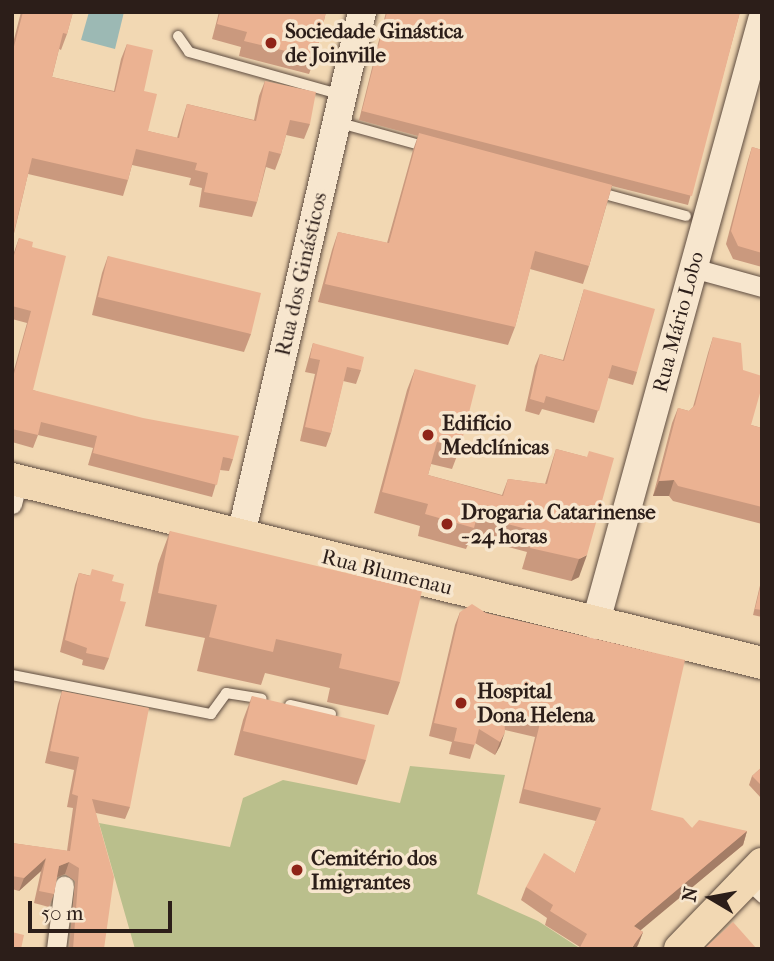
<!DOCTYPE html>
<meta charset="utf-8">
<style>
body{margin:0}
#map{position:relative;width:774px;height:961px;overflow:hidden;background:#f2d8b3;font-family:"IM FELL French Canon",serif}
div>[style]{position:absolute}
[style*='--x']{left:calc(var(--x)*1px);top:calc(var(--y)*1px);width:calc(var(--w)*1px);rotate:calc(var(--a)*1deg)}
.green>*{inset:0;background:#babf8c}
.water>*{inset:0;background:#9cb9b4}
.roads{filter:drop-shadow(0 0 2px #5e4c40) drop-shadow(0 0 2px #5e4c40)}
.lane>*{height:10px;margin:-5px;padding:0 5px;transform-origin:5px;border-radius:5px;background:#f7e6ce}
.street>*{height:19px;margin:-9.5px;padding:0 9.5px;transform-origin:9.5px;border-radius:9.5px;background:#f7e6ce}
.secondary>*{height:28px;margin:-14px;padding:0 14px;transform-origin:14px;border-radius:14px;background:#f7e6ce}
.primary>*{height:32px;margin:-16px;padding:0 16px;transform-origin:16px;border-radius:16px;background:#f2d8b3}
.wall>*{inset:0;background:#ca997e}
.shaded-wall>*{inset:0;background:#a47d66}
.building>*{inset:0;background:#ebb292}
.dots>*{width:19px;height:19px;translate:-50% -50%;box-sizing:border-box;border:4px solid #f7e6ce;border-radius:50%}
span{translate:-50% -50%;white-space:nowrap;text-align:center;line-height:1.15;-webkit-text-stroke:7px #f7e6ce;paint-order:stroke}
.poi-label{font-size:21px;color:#2c1e19;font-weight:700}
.left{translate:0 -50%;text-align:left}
.street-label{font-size:21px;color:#2c1e19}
.frame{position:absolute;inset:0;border:14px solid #2c1e19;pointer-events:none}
.north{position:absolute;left:676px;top:863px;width:70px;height:70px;-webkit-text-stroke:5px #f7e6ce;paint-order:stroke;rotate:280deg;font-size:19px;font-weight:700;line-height:28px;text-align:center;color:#2c1e19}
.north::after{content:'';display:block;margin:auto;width:24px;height:32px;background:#2c1e19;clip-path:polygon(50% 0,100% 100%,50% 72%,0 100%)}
.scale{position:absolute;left:28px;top:901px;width:144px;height:32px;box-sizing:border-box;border:4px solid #2c1e19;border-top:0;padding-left:9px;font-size:21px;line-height:24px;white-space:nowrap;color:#2c1e19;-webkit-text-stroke:5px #f7e6ce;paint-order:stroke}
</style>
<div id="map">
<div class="green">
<div style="clip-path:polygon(410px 766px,505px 775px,477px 894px,538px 921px,581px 949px,135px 949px,99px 823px,230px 847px,243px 798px,283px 780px,400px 803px)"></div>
</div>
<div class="water">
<div style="clip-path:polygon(89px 12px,124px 12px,115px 49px,81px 40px)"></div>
</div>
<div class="roads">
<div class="lane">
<div style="--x:178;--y:36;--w:19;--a:55"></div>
<div style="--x:189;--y:52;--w:159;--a:15.7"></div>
<div style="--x:340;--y:123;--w:90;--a:15.4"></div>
<div style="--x:597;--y:192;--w:92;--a:15.1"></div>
<div style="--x:12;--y:675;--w:203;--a:11.1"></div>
<div style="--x:211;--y:714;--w:26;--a:-54"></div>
<div style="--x:226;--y:693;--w:36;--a:9"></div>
<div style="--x:290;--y:705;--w:42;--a:12.4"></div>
<div style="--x:747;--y:884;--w:21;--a:43"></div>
</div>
<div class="street">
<div style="--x:693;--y:268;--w:72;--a:15.4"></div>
<div style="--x:12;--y:504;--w:25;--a:-76"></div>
<div style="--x:56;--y:949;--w:64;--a:-82.8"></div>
</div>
<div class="secondary">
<div style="--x:241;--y:535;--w:537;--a:-76.97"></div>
<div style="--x:595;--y:625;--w:628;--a:-74.57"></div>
</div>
<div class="primary">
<div style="--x:12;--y:479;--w:772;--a:13.78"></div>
<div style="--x:680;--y:949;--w:118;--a:-46"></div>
</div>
</div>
<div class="wall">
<div style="clip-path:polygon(21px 12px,73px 12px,67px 34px,61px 50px,59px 49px,52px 77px,114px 91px,121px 59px,127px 44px,144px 91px,148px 131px,177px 138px,182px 120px,187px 104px,254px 120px,259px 96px,265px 81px,310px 124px,304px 139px,286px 135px,281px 154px,275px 170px,266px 167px,257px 202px,252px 217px,199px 207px,202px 188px,189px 185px,191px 178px,132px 165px,128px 180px,123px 196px,28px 174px,12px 242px,12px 47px)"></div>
<div style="clip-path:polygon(219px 12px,326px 12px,315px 58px,309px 74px,239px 56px,241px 47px,212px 39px)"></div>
<div style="clip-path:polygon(386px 12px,740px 12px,688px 205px,612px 186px,589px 266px,583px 284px,530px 269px,515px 327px,508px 345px,318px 302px,332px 250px,338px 232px,387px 243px,413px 150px,418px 136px,359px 120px)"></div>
<div style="clip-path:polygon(752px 147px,762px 150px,762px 267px,733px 259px,726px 244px,748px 160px)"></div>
<div style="clip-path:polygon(19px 238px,32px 247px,33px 390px,233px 459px,229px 471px,220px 470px,212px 497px,88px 465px,93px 448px,38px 435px,33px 448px,12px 442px,12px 377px,27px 323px,12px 319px,12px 258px)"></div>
<div style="clip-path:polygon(108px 256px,251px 334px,244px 352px,92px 315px,102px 273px)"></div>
<div style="clip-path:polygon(584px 289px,637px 372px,633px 385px,608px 378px,594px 423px,542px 409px,539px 415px,525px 411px,535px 366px,540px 354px,563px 360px)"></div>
<div style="clip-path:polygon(713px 337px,743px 370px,751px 425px,762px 428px,762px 524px,673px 501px,669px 496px,653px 496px,672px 423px,678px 408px,689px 411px,693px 407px,708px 353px)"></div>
<div style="clip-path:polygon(313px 343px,361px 370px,356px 384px,343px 381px,331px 433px,326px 447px,300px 441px,315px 374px,305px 372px)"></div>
<div style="clip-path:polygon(415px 369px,460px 448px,452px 469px,431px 464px,428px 475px,502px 495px,508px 479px,545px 484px,556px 449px,586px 457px,579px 577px,571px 581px,522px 569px,527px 552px,471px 537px,466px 549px,418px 536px,420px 526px,374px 513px,407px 390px)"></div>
<div style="clip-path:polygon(170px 531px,400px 682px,388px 715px,327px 702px,330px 688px,265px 673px,261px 685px,197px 671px,205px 638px,145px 626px,158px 564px)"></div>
<div style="clip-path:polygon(79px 573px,112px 581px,109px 658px,104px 670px,82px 665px,83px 660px,60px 652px,75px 585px)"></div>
<div style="clip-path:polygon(762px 577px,762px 617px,753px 615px)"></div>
<div style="clip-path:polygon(460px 612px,651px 810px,692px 828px,747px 831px,743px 845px,640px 930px,643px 932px,638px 945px,580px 947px,545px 925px,547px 918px,521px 900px,526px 887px,575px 873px,596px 821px,519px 803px,535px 737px,505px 730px,500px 746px,495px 755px,475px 743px,470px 759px,449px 754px,452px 742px,429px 736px,455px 625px)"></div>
<div style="clip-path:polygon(62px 691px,130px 807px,125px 819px,96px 813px,104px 949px,69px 949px,75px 881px,65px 874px,57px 877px,54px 894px,49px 907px,34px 903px,41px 871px,19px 891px,12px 889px,12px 843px,67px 851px,73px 808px,67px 807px,74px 770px,45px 763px,58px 704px)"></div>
<div style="clip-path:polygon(252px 696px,366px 760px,357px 785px,234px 755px,243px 720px)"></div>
<div style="clip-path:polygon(762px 767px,762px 799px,749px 785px,752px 776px)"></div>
</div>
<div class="shaded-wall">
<div style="clip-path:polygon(674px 480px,669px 496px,653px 496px,659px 481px)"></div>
<div style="clip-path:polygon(587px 555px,579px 577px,571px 581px,579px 559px)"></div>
<div style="clip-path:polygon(505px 732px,500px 746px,495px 755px,500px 742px)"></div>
<div style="clip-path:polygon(747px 831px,743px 845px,629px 940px,634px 926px)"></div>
<div style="clip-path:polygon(46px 858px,41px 871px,19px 891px,24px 878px)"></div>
<div style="clip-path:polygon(69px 862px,65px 874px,55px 878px,59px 866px)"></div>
<div style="clip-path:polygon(643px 932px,638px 945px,636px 949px,631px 949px)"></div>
</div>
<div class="building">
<div style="clip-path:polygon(23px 12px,73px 12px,67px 34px,63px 33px,52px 77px,115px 92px,127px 44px,153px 50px,144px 91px,157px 94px,148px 131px,179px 138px,187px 104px,256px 121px,265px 81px,316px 92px,310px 124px,290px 120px,281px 154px,269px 151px,257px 202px,204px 192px,208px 173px,195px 170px,197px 163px,136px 149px,128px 180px,32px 158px,12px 240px,12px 54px)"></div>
<div style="clip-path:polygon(220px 12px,326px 12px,315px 58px,244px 41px,247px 32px,217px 24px)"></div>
<div style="clip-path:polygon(387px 12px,740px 12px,692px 196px,362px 111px)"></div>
<div style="clip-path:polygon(419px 133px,612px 185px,589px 266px,535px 251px,515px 327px,325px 284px,338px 232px,389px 243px)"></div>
<div style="clip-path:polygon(752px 147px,762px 150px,762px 253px,738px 246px,731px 231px)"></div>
<div style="clip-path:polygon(19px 238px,33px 242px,32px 247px,66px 256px,33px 390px,143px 418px,239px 436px,233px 459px,223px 457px,217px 485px,93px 453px,97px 436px,41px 422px,38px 435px,12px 429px,12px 381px,31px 311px,12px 306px,12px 262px)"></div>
<div style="clip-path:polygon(108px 256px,261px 293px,251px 334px,98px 297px)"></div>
<div style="clip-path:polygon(584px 289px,655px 309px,637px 372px,612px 365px,599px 411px,546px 396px,544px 403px,530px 399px,540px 354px,564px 361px)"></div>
<div style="clip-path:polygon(713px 337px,741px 343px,743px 370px,762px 376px,762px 386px,751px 425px,762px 428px,762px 507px,678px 486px,674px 480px,659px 481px,678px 408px,689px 411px,695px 405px)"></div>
<div style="clip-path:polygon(313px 343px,364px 357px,361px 370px,347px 367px,331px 433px,305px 427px,320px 360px,310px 358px)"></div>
<div style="clip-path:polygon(415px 369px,476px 385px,460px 448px,437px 442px,428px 475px,503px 496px,508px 479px,547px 484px,556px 449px,587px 457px,589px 451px,614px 458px,587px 555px,579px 559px,530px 548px,534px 531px,477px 516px,474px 528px,425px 514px,428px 504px,382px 492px)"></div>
<div style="clip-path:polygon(170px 531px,422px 591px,400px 682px,339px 668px,342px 654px,276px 639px,273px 652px,209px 637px,217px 605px,158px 593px)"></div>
<div style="clip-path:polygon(92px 569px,114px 575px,112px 581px,124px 584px,120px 601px,126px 602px,109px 658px,86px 653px,87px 648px,65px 640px,79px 573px,90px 576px)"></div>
<div style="clip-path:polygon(762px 580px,762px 610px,755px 609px)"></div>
<div style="clip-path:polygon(472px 604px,486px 613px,685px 660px,651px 810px,683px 818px,692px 828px,699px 820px,747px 831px,634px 926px,643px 932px,631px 949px,579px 949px,587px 934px,550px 911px,553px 905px,526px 887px,544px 853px,575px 873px,601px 808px,524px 789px,540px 723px,504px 715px,505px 732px,500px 742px,479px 729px,475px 745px,454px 741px,457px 728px,434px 723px,460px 612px)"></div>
<div style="clip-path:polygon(62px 691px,149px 708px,130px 807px,92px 799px,114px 877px,104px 949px,73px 949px,79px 868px,69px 862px,59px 866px,54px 894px,39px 891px,46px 858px,24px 878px,12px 876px,12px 843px,70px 851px,78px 796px,72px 794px,79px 757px,50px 751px)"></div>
<div style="clip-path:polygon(252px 696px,375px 725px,366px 760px,243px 731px)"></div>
<div style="clip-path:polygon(762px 767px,762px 786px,752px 776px)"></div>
<div style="clip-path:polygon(733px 922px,757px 949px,704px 949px)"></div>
<div style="clip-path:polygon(12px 932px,24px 935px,21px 949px,12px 949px)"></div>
</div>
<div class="dots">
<div style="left:271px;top:43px;background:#8f2418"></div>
<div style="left:428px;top:435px;background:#8f2418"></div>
<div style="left:447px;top:524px;background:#8f2418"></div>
<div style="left:461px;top:703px;background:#8f2418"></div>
<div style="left:297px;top:870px;background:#8f2418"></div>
</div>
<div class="poi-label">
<span class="left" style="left:285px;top:43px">Sociedade Ginástica<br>de Joinville</span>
<span class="left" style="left:442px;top:435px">Edifício<br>Medclínicas</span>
<span class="left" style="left:461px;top:524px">Drogaria Catarinense<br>- 24 horas</span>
<span class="left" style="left:477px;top:703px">Hospital<br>Dona Helena</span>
<span class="left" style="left:311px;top:870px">Cemitério dos<br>Imigrantes</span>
</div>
<div class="street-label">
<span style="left:301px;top:274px;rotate:-77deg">Rua dos Ginásticos</span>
<span style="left:678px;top:322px;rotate:-75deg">Rua Mário Lobo</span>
<span style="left:387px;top:572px;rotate:14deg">Rua Blumenau</span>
</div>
<div class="frame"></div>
<div class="north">N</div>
<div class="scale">50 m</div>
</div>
